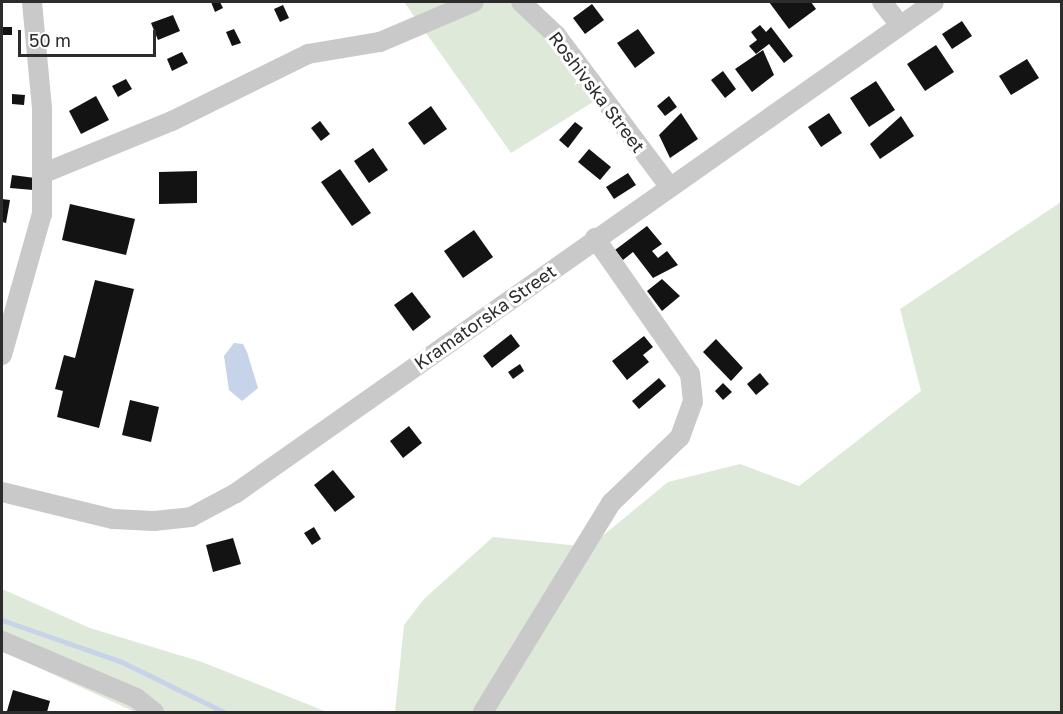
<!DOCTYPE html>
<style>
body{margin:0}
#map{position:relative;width:1063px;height:714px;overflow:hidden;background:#fff;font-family:"Golos Text",sans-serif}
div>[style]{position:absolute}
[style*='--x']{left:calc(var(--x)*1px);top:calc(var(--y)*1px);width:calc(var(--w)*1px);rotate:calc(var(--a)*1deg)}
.green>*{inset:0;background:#dfe9da}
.water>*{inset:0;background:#c7d3e9}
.stream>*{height:5px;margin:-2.5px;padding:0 2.5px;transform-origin:2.5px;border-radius:2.5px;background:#c7d3e9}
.building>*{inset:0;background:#131313}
.minor>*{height:20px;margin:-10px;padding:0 10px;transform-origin:10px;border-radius:10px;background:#c9c9c9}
span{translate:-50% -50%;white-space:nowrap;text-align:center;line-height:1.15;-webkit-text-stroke:6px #fff;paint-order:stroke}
.street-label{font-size:18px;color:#2c2c2c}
.frame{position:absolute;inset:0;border:3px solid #2c2c2c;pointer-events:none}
.scale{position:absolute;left:18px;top:30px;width:138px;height:27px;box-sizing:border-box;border:3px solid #2c2c2c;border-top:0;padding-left:8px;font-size:18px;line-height:21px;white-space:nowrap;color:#2c2c2c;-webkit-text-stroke:4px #fff;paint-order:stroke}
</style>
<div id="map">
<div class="green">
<div style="clip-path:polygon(404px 2px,535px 2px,561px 27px,606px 94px,511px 153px)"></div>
<div style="clip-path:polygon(1061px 202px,1061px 712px,395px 712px,404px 625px,424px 599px,493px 537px,589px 547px,668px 482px,740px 464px,799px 486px,921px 391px,900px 309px)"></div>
<div style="clip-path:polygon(2px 589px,90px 628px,202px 662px,327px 712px,135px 712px,2px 651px)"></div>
</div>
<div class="water">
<div style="clip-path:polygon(234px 343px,243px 344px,247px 352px,258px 388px,242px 401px,229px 390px,224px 356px)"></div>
</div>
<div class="stream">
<div style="--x:2;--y:620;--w:127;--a:19.3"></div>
<div style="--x:122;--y:662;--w:114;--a:26.1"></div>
</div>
<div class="building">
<div style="clip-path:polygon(211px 2px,220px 2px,223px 8px,215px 12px)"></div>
<div style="clip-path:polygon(769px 2px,811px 2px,816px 9px,789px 29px)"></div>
<div style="clip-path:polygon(592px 4px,604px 20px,585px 34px,573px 18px)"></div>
<div style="clip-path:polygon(283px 5px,289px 18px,280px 22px,274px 9px)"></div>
<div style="clip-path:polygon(173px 15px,180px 31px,158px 40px,151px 23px)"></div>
<div style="clip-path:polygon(962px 21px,972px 36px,952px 49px,942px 34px)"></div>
<div style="clip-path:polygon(760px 25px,766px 32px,771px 27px,793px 56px,784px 63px,769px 44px,756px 54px,749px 46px,757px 40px,751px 32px)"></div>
<div style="clip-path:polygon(2px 27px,12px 27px,12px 35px,2px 35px)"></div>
<div style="clip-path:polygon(234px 29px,241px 43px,232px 46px,226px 32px)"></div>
<div style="clip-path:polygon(638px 29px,655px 53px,635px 68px,617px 43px)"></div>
<div style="clip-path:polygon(936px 45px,954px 72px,925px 91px,907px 64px)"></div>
<div style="clip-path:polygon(763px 50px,774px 75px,752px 92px,735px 69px)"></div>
<div style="clip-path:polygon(182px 52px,188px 63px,172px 71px,167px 59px)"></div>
<div style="clip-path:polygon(1027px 59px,1039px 78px,1011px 95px,999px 76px)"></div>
<div style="clip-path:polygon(723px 71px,736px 89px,725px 98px,711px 80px)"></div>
<div style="clip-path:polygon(126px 79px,132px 89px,118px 97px,112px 86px)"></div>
<div style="clip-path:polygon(876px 81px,895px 110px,869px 127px,850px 98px)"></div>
<div style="clip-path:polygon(12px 94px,25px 95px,24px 105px,12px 104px)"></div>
<div style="clip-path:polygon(96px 96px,109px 120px,81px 134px,69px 111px)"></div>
<div style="clip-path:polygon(669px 96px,677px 107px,665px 116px,657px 106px)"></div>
<div style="clip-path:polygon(431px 106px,447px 129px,424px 145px,408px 123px)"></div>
<div style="clip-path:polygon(681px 113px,698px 139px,670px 158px,659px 135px)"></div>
<div style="clip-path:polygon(829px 113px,842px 133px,821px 147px,808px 127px)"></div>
<div style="clip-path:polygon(901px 116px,914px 136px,880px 159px,870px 144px)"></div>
<div style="clip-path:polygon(320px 121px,330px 134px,321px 141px,311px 128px)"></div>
<div style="clip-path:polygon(575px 122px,583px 128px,568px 148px,559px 140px)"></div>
<div style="clip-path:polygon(373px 148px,388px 170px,369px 183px,354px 161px)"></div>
<div style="clip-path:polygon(589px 149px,611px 167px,600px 180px,578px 162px)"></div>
<div style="clip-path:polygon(340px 169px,371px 213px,352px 226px,321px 182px)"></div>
<div style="clip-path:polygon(197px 171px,197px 203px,159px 204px,159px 172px)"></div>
<div style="clip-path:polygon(628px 173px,636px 185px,614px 199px,606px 187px)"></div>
<div style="clip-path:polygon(12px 175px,35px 178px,33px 190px,10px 188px)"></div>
<div style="clip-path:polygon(2px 199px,10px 200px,6px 223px,2px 222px)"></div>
<div style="clip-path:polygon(70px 204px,135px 219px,126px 255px,62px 240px)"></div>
<div style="clip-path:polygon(647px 226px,662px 244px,652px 251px,658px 258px,667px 251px,678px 265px,653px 278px,633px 252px,623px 260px,615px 250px)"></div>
<div style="clip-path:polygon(474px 230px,493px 257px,463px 278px,444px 251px)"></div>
<div style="clip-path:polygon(662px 279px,680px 296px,662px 311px,647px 291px)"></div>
<div style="clip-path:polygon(95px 280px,134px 289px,99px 428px,57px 417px,63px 391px,55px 389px,64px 355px,75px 358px)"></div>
<div style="clip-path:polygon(412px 292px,431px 317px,413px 331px,394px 305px)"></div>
<div style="clip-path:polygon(511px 334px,520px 346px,492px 368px,483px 356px)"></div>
<div style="clip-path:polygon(644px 336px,653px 347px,643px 355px,649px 362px,627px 380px,612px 361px)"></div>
<div style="clip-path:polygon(716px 339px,743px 368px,731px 381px,703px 352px)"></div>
<div style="clip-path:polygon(520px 364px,524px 371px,513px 379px,508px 372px)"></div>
<div style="clip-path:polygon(760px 373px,769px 384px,756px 395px,747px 384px)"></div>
<div style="clip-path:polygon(659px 378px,666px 386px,639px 409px,632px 401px)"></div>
<div style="clip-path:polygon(723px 383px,732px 392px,723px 400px,715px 391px)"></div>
<div style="clip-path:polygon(130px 400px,159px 407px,151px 442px,122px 435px)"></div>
<div style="clip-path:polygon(409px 426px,422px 443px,403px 458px,390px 441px)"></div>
<div style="clip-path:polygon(333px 470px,355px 497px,335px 512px,314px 485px)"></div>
<div style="clip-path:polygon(314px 527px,321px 539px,312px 545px,304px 533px)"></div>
<div style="clip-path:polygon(233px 538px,241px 564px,213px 572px,206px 545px)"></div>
<div style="clip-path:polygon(13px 690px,50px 701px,47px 712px,7px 711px)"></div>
</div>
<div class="minor">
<div style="--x:521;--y:2;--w:48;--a:43.3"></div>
<div style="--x:556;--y:35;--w:189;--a:53.2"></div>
<div style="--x:882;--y:2;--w:29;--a:52"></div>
<div style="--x:44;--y:173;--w:138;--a:-22.1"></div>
<div style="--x:172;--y:121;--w:152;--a:-26.2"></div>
<div style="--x:308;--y:54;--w:73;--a:-9.5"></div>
<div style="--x:380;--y:42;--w:102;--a:-23.1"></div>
<div style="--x:2;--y:355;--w:147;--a:-74.2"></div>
<div style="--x:42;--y:214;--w:106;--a:-90"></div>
<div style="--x:42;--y:108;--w:106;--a:-95.4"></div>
<div style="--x:2;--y:492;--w:114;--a:13.7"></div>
<div style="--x:113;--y:519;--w:41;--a:2.8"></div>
<div style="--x:154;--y:521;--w:37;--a:-6"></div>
<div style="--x:191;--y:517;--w:51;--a:-28.1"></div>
<div style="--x:236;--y:493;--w:853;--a:-35.12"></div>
<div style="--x:2;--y:641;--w:146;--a:23"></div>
<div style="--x:136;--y:698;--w:23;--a:38"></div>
<div style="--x:483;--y:712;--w:245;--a:-58.5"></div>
<div style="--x:611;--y:503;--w:95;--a:-43.7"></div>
<div style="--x:680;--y:437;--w:37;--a:-70"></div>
<div style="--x:693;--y:402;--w:28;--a:-96"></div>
<div style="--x:690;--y:374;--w:166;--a:-124.9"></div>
</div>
<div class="street-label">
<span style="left:597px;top:92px;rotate:53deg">Roshivska Street</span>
<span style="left:485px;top:317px;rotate:-35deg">Kramatorska Street</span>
</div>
<div class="frame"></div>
<div class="scale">50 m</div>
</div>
